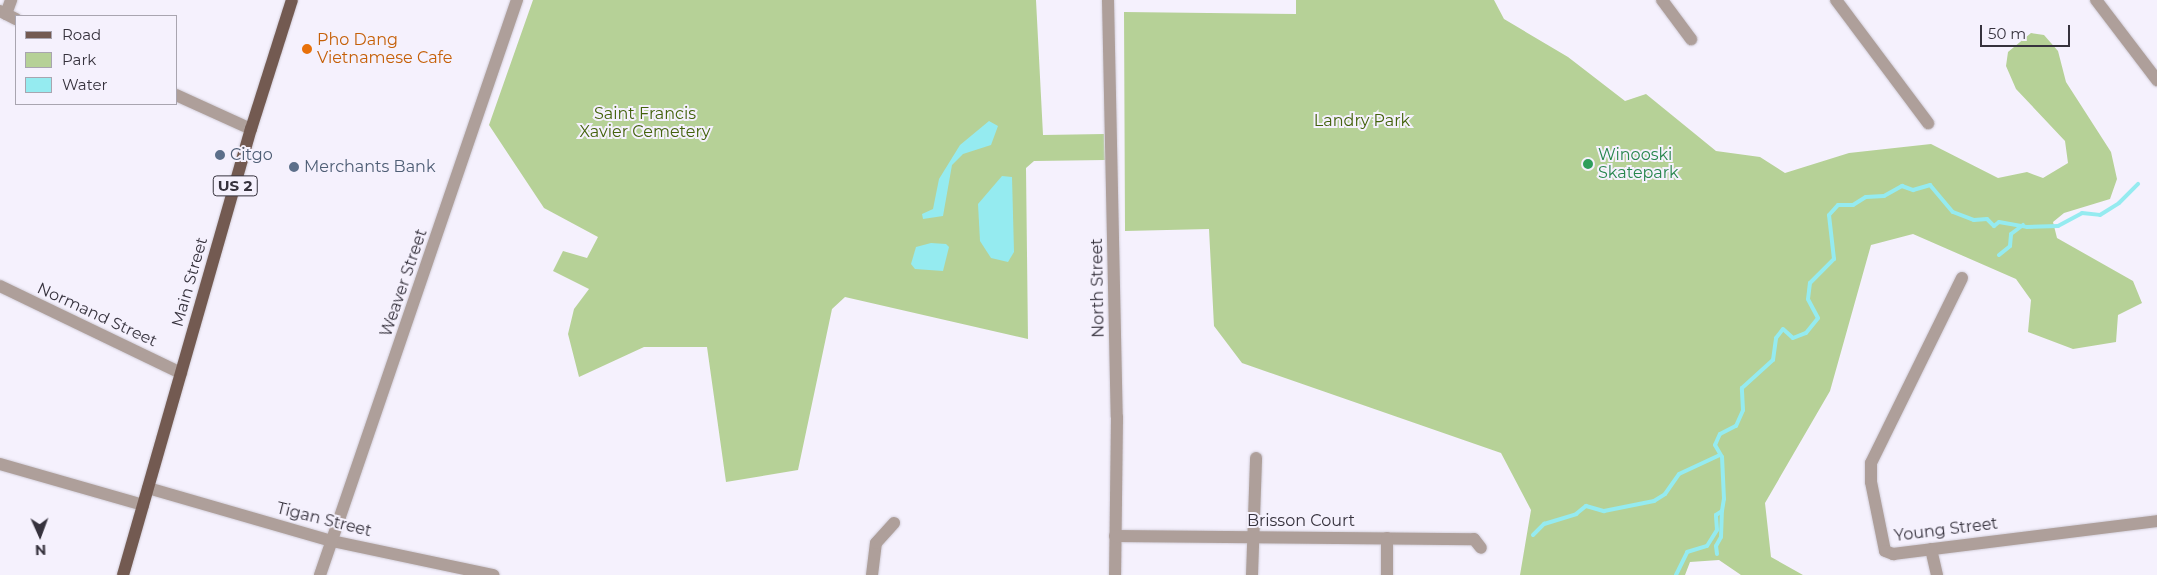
<!DOCTYPE html>
<html>
<head>
<meta charset="utf-8">
<style>
	body { margin:0 }
	#map { position:relative; width:2157px; height:575px; overflow:hidden; background:#f5f1fd; font-family:Montserrat,sans-serif }
	div>[style] { position:absolute }
	.green>* { inset:0; background:#b6d197 }
	.water>* { inset:0; background:#95ebf0 }
	.stream>* { height:4px; margin:-2px; padding:0 2px; transform-origin:2px; border-radius:2px; background:#95ebf0 }
	.roads { filter:drop-shadow(0 0 1px #d3cfda) drop-shadow(0 0 1px #d3cfda) }
	.minor>* { height:12px; margin:-6px; padding:0 6px; transform-origin:6px; border-radius:6px; background:#ae9f9a }
	.major>* { height:12px; margin:-6px; padding:0 6px; transform-origin:6px; border-radius:6px; background:#735a51 }
	.dots>* { width:14px; height:14px; translate:-50% -50%; box-sizing:border-box; border:2px solid #f5f1fd; border-radius:50% }
	span { translate:-50% -50%; white-space:nowrap; text-align:center; line-height:1.15; -webkit-text-stroke:4px #f5f1fd; paint-order:stroke }
	.shield-label span { padding:1px 4px; background:#f5f1fd; border:1px solid; border-radius:4px; -webkit-text-stroke-width:0 }
	.shield-label { font-size:15px; color:#36323d; font-weight:700 }
	.food-label { font-size:16px; color:#c56008 }
	.left { translate:0 -50%; text-align:left }
	.park-label { font-size:16px; color:#43620c }
	.service-label { font-size:16px; color:#4e5e75 }
	.leisure-label { font-size:16px; color:#27864d }
	.street-label { font-size:16px; color:#36323d }
	.legend { position:absolute; left:15px; top:15px; width:162px; height:90px; box-sizing:border-box; background:#f5f1fd; border:1px solid #a9a5b0; margin:0; padding:6px 9px; list-style:none; font-size:15px; color:#36323d }
	.legend li { display:flex; align-items:center; gap:10px; height:25px }
	.legend b { width:25px; border:1px solid #a9a5b0 }
	.north { position:absolute; left:15px; top:510px; width:50px; height:50px; -webkit-text-stroke:4px #f5f1fd; paint-order:stroke; rotate:178deg; font-size:14px; font-weight:700; line-height:20px; text-align:center; color:#36323d }
	.north::after { content:''; display:block; margin:auto; width:18px; height:22px; background:#36323d; clip-path:polygon(50% 0,100% 100%,50% 72%,0 100%) }
	.scale { position:absolute; left:1980px; top:25px; width:90px; height:22px; box-sizing:border-box; border:2px solid #36323d; border-top:0; padding-left:6px; font-size:15px; line-height:18px; white-space:nowrap; color:#36323d; -webkit-text-stroke:4px #f5f1fd; paint-order:stroke }
</style>
</head>
<body>
<div id="map">
	<div class="green">
		<div style="clip-path:polygon(533px 0,1036px 0,1043px 135px,1104px 134px,1105px 160px,1034px 161px,1026px 168px,1028px 339px,845px 297px,832px 309px,798px 470px,726px 482px,707px 347px,644px 347px,579px 377px,568px 334px,574px 309px,589px 289px,553px 271px,563px 251px,587px 258px,598px 237px,544px 208px,489px 125px)"></div>
		<div style="clip-path:polygon(1296px 0,1494px 0,1504px 19px,1568px 57px,1625px 101px,1646px 94px,1716px 151px,1760px 157px,1785px 173px,1849px 153px,1931px 144px,1998px 178px,2027px 172px,2043px 178px,2068px 163px,2065px 141px,2016px 89px,2006px 66px,2008px 52px,2031px 33px,2044px 35px,2058px 51px,2066px 82px,2111px 152px,2117px 179px,2110px 199px,2064px 213px,2053px 222px,2057px 238px,2133px 281px,2142px 303px,2118px 315px,2116px 342px,2073px 349px,2028px 332px,2031px 300px,2016px 279px,1913px 234px,1871px 245px,1830px 391px,1765px 503px,1771px 557px,1803px 575px,1741px 575px,1719px 560px,1690px 562px,1685px 575px,1520px 575px,1531px 510px,1501px 453px,1242px 363px,1214px 326px,1209px 229px,1125px 231px,1124px 12px,1296px 14px)"></div>
	</div>
	<div class="water">
		<div style="clip-path:polygon(989px 121px,998px 126px,991px 145px,963px 154px,952px 165px,943px 216px,923px 219px,922px 214px,933px 209px,939px 179px,960px 145px)"></div>
		<div style="clip-path:polygon(1002px 176px,1012px 177px,1014px 252px,1008px 262px,991px 258px,980px 241px,978px 204px)"></div>
		<div style="clip-path:polygon(931px 243px,946px 244px,949px 247px,943px 271px,915px 269px,911px 264px,916px 247px)"></div>
	</div>
	<div class="stream">
		<div style="left:1999px;top:255px;width:14px;rotate:-39deg"></div>
		<div style="left:2010px;top:246px;width:12px;rotate:-85deg"></div>
		<div style="left:2011px;top:234px;width:15px;rotate:-37deg"></div>
		<div style="left:1533px;top:535px;width:16px;rotate:-45deg"></div>
		<div style="left:1544px;top:524px;width:34px;rotate:-17deg"></div>
		<div style="left:1576px;top:514px;width:13px;rotate:-39deg"></div>
		<div style="left:1586px;top:506px;width:19px;rotate:16deg"></div>
		<div style="left:1604px;top:511px;width:51px;rotate:-11.3deg"></div>
		<div style="left:1654px;top:501px;width:13px;rotate:-32deg"></div>
		<div style="left:1665px;top:494px;width:24px;rotate:-55deg"></div>
		<div style="left:1679px;top:474px;width:45px;rotate:-24.9deg"></div>
		<div style="left:1717px;top:554px;width:8px;rotate:-97deg"></div>
		<div style="left:1716px;top:546px;width:10px;rotate:-61deg"></div>
		<div style="left:1721px;top:537px;width:26px;rotate:-88deg"></div>
		<div style="left:1676px;top:575px;width:25px;rotate:-64deg"></div>
		<div style="left:1687px;top:552px;width:21px;rotate:-17deg"></div>
		<div style="left:1707px;top:546px;width:19px;rotate:-58deg"></div>
		<div style="left:1717px;top:530px;width:15px;rotate:-94deg"></div>
		<div style="left:1716px;top:515px;width:7px;rotate:-34deg"></div>
		<div style="left:1722px;top:511px;width:12px;rotate:-81deg"></div>
		<div style="left:1724px;top:499px;width:42px;rotate:-92.7deg"></div>
		<div style="left:1722px;top:457px;width:14px;rotate:-120deg"></div>
		<div style="left:1715px;top:445px;width:12px;rotate:-66deg"></div>
		<div style="left:1720px;top:434px;width:18px;rotate:-27deg"></div>
		<div style="left:1736px;top:426px;width:17px;rotate:-66deg"></div>
		<div style="left:1743px;top:410px;width:22px;rotate:-93deg"></div>
		<div style="left:1742px;top:388px;width:42px;rotate:-42.1deg"></div>
		<div style="left:1773px;top:360px;width:22px;rotate:-82deg"></div>
		<div style="left:1776px;top:338px;width:11px;rotate:-52deg"></div>
		<div style="left:1783px;top:329px;width:13px;rotate:42deg"></div>
		<div style="left:1793px;top:338px;width:14px;rotate:-21deg"></div>
		<div style="left:1806px;top:333px;width:19px;rotate:-51deg"></div>
		<div style="left:1818px;top:318px;width:21px;rotate:-118deg"></div>
		<div style="left:1808px;top:299px;width:16px;rotate:-83deg"></div>
		<div style="left:1810px;top:283px;width:34px;rotate:-45deg"></div>
		<div style="left:1834px;top:259px;width:44px;rotate:-96.5deg"></div>
		<div style="left:1829px;top:215px;width:13px;rotate:-48deg"></div>
		<div style="left:1838px;top:205px;width:15px"></div>
		<div style="left:1853px;top:205px;width:15px;rotate:-32deg"></div>
		<div style="left:1866px;top:197px;width:18px;rotate:-3deg"></div>
		<div style="left:1884px;top:196px;width:21px;rotate:-29deg"></div>
		<div style="left:1902px;top:186px;width:12px;rotate:20deg"></div>
		<div style="left:1913px;top:190px;width:18px;rotate:-16deg"></div>
		<div style="left:1930px;top:185px;width:35px;rotate:50deg"></div>
		<div style="left:1953px;top:212px;width:22px;rotate:21deg"></div>
		<div style="left:1974px;top:220px;width:13px;rotate:-4deg"></div>
		<div style="left:1987px;top:219px;width:10px;rotate:45deg"></div>
		<div style="left:1994px;top:226px;width:6px;rotate:-39deg"></div>
		<div style="left:1999px;top:222px;width:28px;rotate:10deg"></div>
		<div style="left:2027px;top:227px;width:31px;rotate:-2deg"></div>
		<div style="left:2058px;top:226px;width:27px;rotate:-28deg"></div>
		<div style="left:2082px;top:213px;width:18px;rotate:6deg"></div>
		<div style="left:2100px;top:215px;width:22px;rotate:-32deg"></div>
		<div style="left:2119px;top:203px;width:27px;rotate:-45deg"></div>
	</div>
	<div class="roads">
		<div class="minor">
			<div style="left:1108px;top:0;width:417px;rotate:88.8deg"></div>
			<div style="left:1117px;top:417px;width:158px;rotate:90.7deg"></div>
			<div style="left:1662px;top:0;width:49px;rotate:53.4deg"></div>
			<div style="left:1836px;top:0;width:154px;rotate:53.2deg"></div>
			<div style="left:2096px;top:0;width:101px;rotate:52.7deg"></div>
			<div style="left:0;top:11px;width:18px;rotate:27deg"></div>
			<div style="left:6px;top:14px;width:15px;rotate:-70deg"></div>
			<div style="left:176px;top:95px;width:82px;rotate:24.4deg"></div>
			<div style="left:1962px;top:278px;width:206px;rotate:116.2deg"></div>
			<div style="left:1871px;top:463px;width:19px;rotate:90deg"></div>
			<div style="left:1871px;top:482px;width:70px;rotate:78.5deg"></div>
			<div style="left:1885px;top:551px;width:9px;rotate:21deg"></div>
			<div style="left:1893px;top:554px;width:266px;rotate:-7.1deg"></div>
			<div style="left:0;top:286px;width:201px;rotate:25.7deg"></div>
			<div style="left:0;top:464px;width:149px;rotate:16deg"></div>
			<div style="left:148px;top:488px;width:191px;rotate:16.1deg"></div>
			<div style="left:332px;top:541px;width:165px;rotate:11.9deg"></div>
			<div style="left:1115px;top:536px;width:359px;rotate:0.5deg"></div>
			<div style="left:1474px;top:539px;width:11px;rotate:52deg"></div>
			<div style="left:1931px;top:549px;width:27px;rotate:77deg"></div>
			<div style="left:320px;top:575px;width:608px;rotate:-71.09deg"></div>
			<div style="left:872px;top:575px;width:32px;rotate:-83deg"></div>
			<div style="left:876px;top:543px;width:27px;rotate:-48deg"></div>
			<div style="left:1252px;top:575px;width:117px;rotate:-88deg"></div>
			<div style="left:1387px;top:575px;width:37px;rotate:-90deg"></div>
		</div>
		<div class="major">
			<div style="left:123px;top:575px;width:464px;rotate:-74deg"></div>
			<div style="left:251px;top:129px;width:135px;rotate:-72.4deg"></div>
		</div>
	</div>
	<div class="dots">
		<div style="left:307px;top:49px;background:#e8710a"></div>
		<div style="left:220px;top:155px;background:#5c6f8a"></div>
		<div style="left:1588px;top:164px;background:#2e9e5b"></div>
		<div style="left:294px;top:167px;background:#5c6f8a"></div>
	</div>
	<div class="shield-label">
		<span style="left:235px;top:186px">US 2</span>
	</div>
	<div class="food-label">
		<span class="left" style="left:317px;top:49px">Pho Dang<br>Vietnamese Cafe</span>
	</div>
	<div class="park-label">
		<span style="left:645px;top:123px">Saint Francis<br>Xavier Cemetery</span>
		<span style="left:1362px;top:121px">Landry Park</span>
	</div>
	<div class="service-label">
		<span class="left" style="left:230px;top:155px">Citgo</span>
		<span class="left" style="left:304px;top:167px">Merchants Bank</span>
	</div>
	<div class="leisure-label">
		<span class="left" style="left:1598px;top:164px">Winooski<br>Skatepark</span>
	</div>
	<div class="street-label">
		<span style="left:190px;top:282px;rotate:-74deg">Main Street</span>
		<span style="left:404px;top:283px;rotate:-71deg">Weaver Street</span>
		<span style="left:1098px;top:288px;rotate:-91deg">North Street</span>
		<span style="left:97px;top:315px;rotate:25deg">Normand Street</span>
		<span style="left:324px;top:520px;rotate:14deg">Tigan Street</span>
		<span style="left:1301px;top:521px">Brisson Court</span>
		<span style="left:1946px;top:530px;rotate:-7deg">Young Street</span>
	</div>
	<ul class="legend">
	<li><b style="height:6px;background:#735a51"></b>Road</li>
	<li><b style="height:14px;background:#b6d197"></b>Park</li>
	<li><b style="height:14px;background:#95ebf0"></b>Water</li>
	</ul>
	<div class="north">N</div>
	<div class="scale">50 m</div>
</div>
</body>
</html>
